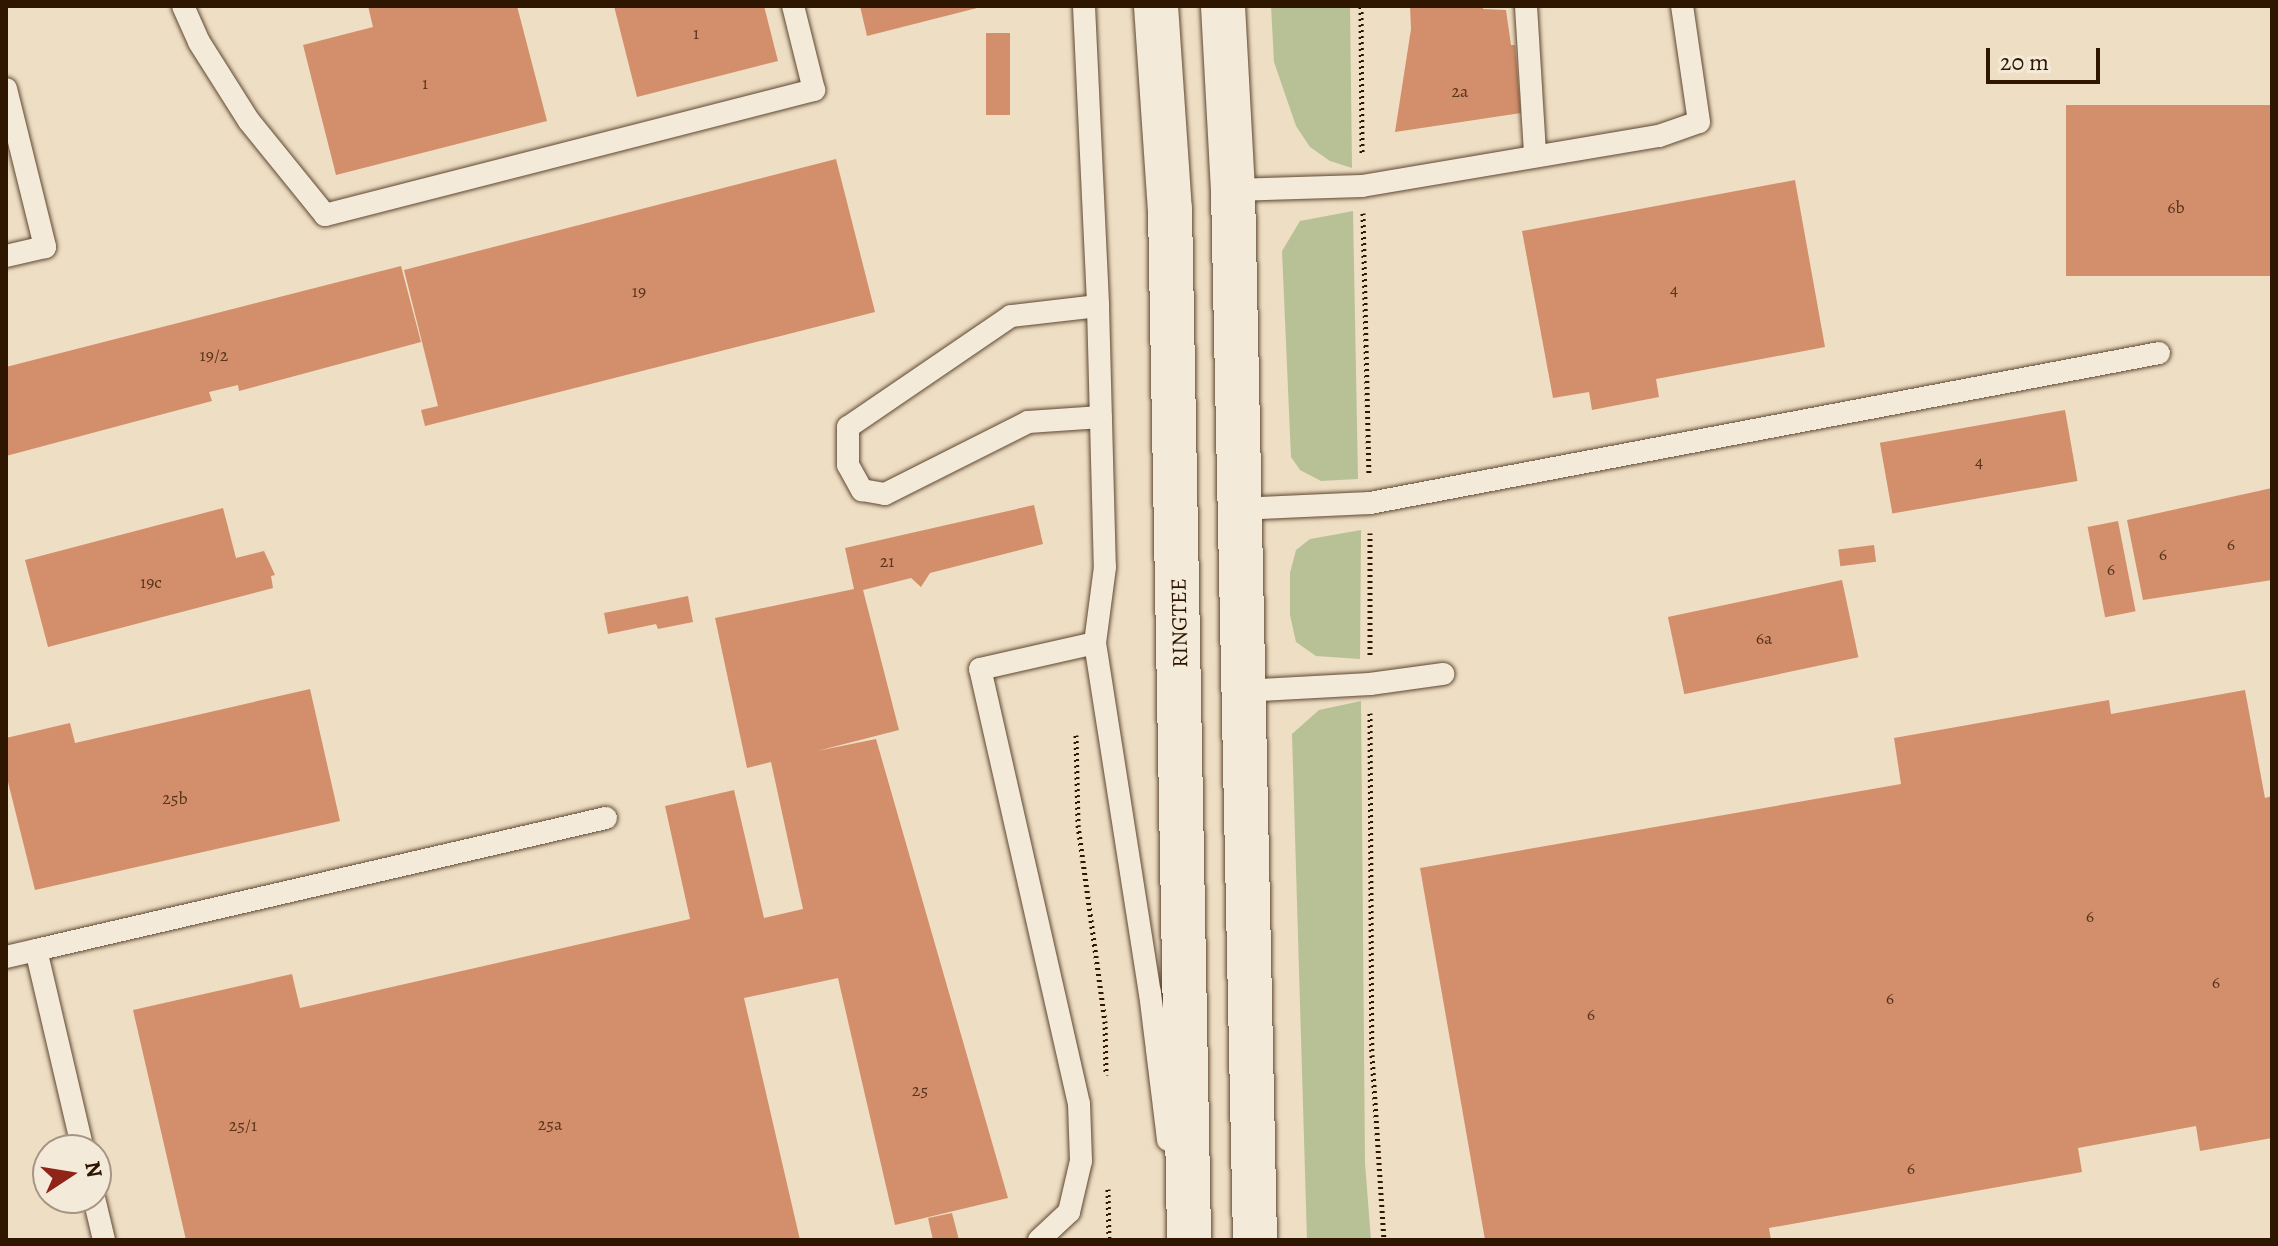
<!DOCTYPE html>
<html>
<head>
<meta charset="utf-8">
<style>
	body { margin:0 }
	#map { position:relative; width:2278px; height:1246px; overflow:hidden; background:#eedec4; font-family:Alegreya,serif }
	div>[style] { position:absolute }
	.green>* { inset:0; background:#b8c195 }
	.building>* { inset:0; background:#d38f6b; transform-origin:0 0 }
	.path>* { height:5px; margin-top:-2.5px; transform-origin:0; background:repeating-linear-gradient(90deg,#2f1600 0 2px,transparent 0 6px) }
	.roads { filter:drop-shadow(0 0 2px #5f4831) drop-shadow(0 0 2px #5f4831) }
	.service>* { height:22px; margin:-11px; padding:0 11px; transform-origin:11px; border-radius:11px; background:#f4ead9 }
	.secondary>* { height:44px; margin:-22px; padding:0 22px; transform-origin:22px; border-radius:22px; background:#f4ead9 }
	span { translate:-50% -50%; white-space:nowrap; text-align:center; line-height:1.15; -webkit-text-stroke:8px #f4ead9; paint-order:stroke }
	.number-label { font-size:18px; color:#58341b }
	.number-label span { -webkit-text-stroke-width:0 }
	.street-label { font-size:22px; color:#2f1600 }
	.frame { position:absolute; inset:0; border:8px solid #2f1600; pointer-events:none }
	.north { position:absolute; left:32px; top:1134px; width:80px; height:80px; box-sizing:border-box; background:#f4ead9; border:2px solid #a59582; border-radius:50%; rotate:78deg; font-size:22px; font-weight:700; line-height:32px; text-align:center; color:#2f1600 }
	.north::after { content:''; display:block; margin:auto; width:28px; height:36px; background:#8f2418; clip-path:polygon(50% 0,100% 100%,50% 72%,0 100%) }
	.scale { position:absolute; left:1986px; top:48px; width:114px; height:36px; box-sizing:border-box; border:4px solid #2f1600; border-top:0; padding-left:10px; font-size:24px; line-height:28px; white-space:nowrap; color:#2f1600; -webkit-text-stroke:6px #f4ead9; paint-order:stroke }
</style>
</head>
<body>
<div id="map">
	<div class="green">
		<div style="clip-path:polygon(1271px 6px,1350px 6px,1352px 168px,1330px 161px,1310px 147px,1296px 126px,1274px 62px)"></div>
		<div style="clip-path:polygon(1353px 211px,1358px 479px,1321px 481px,1300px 470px,1291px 457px,1282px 251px,1300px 221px)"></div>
		<div style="clip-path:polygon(1361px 530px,1360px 659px,1316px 656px,1296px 642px,1290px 615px,1290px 573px,1296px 550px,1310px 539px)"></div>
		<div style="clip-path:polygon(1361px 701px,1365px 1163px,1371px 1240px,1307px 1240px,1292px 734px,1319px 710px)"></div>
	</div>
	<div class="building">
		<div style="clip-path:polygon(368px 6px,517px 6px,547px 121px,336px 175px,303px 45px,373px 27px)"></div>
		<div style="clip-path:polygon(614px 6px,764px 6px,778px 61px,637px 97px)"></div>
		<div style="clip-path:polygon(860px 6px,981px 6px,981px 7px,867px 36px)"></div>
		<div style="clip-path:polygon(1410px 6px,1483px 6px,1483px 9px,1506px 10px,1511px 45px,1515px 45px,1521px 113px,1395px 132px,1411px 29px)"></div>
		<div style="left:986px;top:33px;width:24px;height:82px"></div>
		<div style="left:2272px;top:105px;width:171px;height:206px;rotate:90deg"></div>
		<div style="clip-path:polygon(836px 159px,875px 312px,425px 426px,421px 410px,438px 406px,404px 270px)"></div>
		<div style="clip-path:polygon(1795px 180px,1825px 347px,1656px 379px,1659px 397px,1592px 410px,1589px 392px,1553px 398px,1522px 231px)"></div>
		<div style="clip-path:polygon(401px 266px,421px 342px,239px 391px,238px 385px,209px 392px,212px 401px,6px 456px,6px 367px)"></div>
		<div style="left:2065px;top:410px;width:72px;height:188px;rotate:80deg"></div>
		<div style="clip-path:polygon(2272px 488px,2272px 580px,2143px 600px,2127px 520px)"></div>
		<div style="clip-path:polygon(1034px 505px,1043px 544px,930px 573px,921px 587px,911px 578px,863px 590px,899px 730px,817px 751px,876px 739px,1008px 1198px,895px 1225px,838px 978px,744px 998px,800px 1240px,186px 1240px,133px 1010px,292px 974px,300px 1008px,690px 919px,665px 806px,734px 790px,764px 918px,803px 909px,771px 762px,747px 768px,715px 618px,854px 589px,845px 548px)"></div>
		<div style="clip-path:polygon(223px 508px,236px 558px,264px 551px,275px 575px,271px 576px,273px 588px,48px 647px,25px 560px)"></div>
		<div style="left:2118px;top:521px;width:92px;height:31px;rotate:79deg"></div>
		<div style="left:1874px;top:545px;width:17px;height:36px;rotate:83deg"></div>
		<div style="left:1842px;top:580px;width:79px;height:178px;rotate:78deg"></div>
		<div style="clip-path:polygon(688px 596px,693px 622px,658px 629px,656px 624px,608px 634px,604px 613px)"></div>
		<div style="clip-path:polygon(310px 689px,340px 821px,35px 890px,6px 774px,6px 738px,70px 723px,75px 743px)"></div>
		<div style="clip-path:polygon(2245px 690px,2265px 798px,2272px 796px,2272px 1138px,2200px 1151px,2196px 1126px,2078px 1148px,2082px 1172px,1769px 1228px,1771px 1240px,1485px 1240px,1420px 868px,1901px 784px,1894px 738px,2109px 700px,2111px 714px)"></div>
		<div style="clip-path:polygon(952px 1213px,959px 1240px,933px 1240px,928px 1218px)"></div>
	</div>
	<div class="path">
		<div style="left:1361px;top:6px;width:149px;rotate:89.6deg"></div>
		<div style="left:1363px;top:213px;width:262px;rotate:88.7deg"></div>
		<div style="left:1370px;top:533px;width:122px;rotate:90deg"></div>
		<div style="left:1370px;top:713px;width:342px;rotate:89.7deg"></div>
		<div style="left:1372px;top:1055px;width:185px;rotate:86.3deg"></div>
		<div style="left:1076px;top:735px;width:90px;rotate:88.7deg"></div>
		<div style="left:1078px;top:825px;width:198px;rotate:82.2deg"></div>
		<div style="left:1105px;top:1021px;width:54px;rotate:88.9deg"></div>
		<div style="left:1108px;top:1189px;width:51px;rotate:88.9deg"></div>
	</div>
	<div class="roads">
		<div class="service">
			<div style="left:183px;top:6px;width:39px;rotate:66deg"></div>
			<div style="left:199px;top:42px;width:93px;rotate:57.7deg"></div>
			<div style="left:249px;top:121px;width:121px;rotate:51deg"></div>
			<div style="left:325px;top:215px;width:505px;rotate:-14.34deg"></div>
			<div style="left:814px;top:90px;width:87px;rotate:-104deg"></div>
			<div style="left:1084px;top:6px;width:300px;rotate:87.3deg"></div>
			<div style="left:1098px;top:306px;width:261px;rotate:88.5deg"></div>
			<div style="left:1105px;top:567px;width:77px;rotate:97.5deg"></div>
			<div style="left:1095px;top:643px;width:354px;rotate:81.1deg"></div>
			<div style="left:1150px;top:993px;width:148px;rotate:83deg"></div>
			<div style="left:1526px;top:6px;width:149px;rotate:86.5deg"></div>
			<div style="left:6px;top:89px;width:163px;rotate:76.1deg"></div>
			<div style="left:45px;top:247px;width:40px;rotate:167deg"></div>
			<div style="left:1233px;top:190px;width:129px;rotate:-1.8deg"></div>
			<div style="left:1362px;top:186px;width:301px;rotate:-9.6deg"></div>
			<div style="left:1659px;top:136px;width:42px;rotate:-19.3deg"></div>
			<div style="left:1699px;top:122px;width:117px;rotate:-98.3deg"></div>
			<div style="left:1098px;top:306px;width:88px;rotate:173.4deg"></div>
			<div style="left:1011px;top:316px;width:197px;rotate:145.7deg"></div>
			<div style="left:848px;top:427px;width:38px;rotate:90deg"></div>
			<div style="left:848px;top:465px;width:29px;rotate:61deg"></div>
			<div style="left:862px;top:490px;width:23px;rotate:10deg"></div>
			<div style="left:885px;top:494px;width:160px;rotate:-26.7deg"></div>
			<div style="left:1028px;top:422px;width:73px;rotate:-3.9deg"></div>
			<div style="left:1238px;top:509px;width:132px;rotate:-2.6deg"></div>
			<div style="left:1370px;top:503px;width:803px;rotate:-10.76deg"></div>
			<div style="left:1242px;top:691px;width:128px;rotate:-3.1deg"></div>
			<div style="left:1370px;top:684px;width:74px;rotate:-7.8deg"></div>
			<div style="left:6px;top:957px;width:31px;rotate:-13deg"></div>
			<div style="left:83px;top:1150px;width:205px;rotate:-103.2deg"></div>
			<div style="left:36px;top:950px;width:585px;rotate:-13.04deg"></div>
			<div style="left:94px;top:1198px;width:43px;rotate:76.6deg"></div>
			<div style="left:1039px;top:1240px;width:41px;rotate:-43deg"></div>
			<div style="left:1069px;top:1212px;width:52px;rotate:-76.8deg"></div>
			<div style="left:1081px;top:1161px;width:57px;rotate:-92deg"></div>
			<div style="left:1079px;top:1104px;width:446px;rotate:-102.8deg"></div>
			<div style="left:980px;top:669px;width:118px;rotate:-12.7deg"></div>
		</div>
		<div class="secondary">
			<div style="left:1156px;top:6px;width:203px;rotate:86.1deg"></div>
			<div style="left:1170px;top:209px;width:1031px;rotate:88.94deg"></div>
			<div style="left:1223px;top:6px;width:184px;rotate:86.9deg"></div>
			<div style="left:1233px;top:190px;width:1050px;rotate:88.8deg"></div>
		</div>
	</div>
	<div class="number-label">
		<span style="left:696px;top:33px">1</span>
		<span style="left:425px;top:83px">1</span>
		<span style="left:1460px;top:91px">2a</span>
		<span style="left:2176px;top:207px">6b</span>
		<span style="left:1674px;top:289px">4</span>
		<span style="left:639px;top:291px">19</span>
		<span style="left:214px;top:355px">19/2</span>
		<span style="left:1979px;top:461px">4</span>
		<span style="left:2231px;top:544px">6</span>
		<span style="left:2163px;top:554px">6</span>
		<span style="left:887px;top:561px">21</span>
		<span style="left:2111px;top:569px">6</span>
		<span style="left:151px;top:582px">19c</span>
		<span style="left:1764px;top:638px">6a</span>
		<span style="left:175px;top:798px">25b</span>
		<span style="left:2090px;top:916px">6</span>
		<span style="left:2216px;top:982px">6</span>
		<span style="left:1890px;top:998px">6</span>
		<span style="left:1591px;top:1014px">6</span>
		<span style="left:920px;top:1090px">25</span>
		<span style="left:550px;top:1124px">25a</span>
		<span style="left:243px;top:1125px">25/1</span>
		<span style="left:1911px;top:1168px">6</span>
	</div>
	<div class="street-label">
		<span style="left:1180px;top:623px;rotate:-91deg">RINGTEE</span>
	</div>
	<div class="frame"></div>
	<div class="north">N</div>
	<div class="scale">20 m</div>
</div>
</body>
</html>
